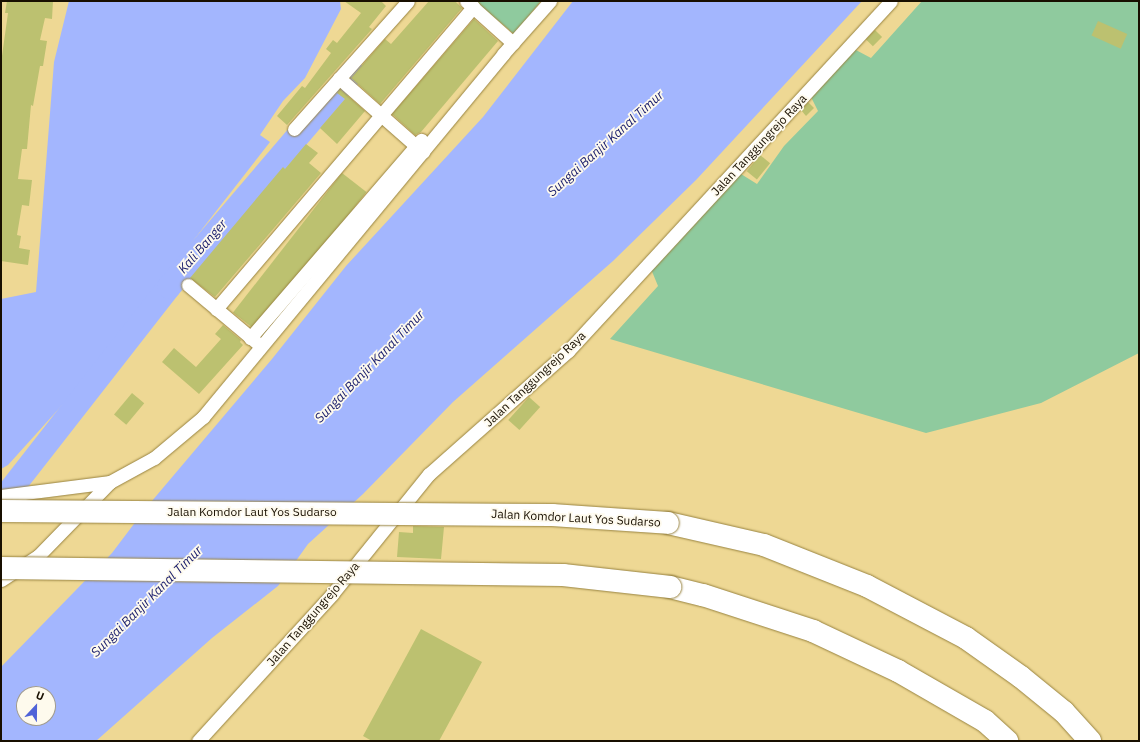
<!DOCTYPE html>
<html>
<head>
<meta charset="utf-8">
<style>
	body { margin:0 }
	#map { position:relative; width:1140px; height:742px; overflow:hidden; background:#eed894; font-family:"IBM Plex Sans",sans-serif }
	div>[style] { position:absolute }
	.green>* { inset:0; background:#8fca9e }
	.water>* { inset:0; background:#a3b6fe }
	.river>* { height:24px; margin:-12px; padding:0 12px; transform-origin:12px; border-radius:12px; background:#a3b6fe }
	.building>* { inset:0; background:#bcc170; transform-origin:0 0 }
	.roads { filter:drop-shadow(0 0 1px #988340) drop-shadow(0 0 1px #988340) }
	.street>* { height:13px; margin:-6.5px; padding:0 6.5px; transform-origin:6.5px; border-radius:6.5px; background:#fff }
	.highway>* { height:22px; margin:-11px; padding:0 11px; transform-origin:11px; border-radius:11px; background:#fff }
	.bridges { filter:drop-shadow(0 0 1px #988340) drop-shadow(0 0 1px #988340) }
	.highway-bridge>* { height:22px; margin:-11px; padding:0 11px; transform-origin:11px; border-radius:11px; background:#fff }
	span { translate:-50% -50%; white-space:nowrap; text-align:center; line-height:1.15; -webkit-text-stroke:3.5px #fefaed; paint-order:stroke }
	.street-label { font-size:12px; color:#180f00 }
	.water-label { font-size:13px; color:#181c6c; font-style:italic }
	.frame { position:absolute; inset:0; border:2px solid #180f00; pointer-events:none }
	.north { position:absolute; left:16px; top:686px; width:40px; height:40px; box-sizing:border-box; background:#fefaed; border:1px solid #a29c8e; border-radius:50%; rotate:22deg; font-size:11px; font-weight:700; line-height:16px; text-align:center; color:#180f00 }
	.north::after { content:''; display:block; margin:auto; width:14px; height:18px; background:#4f63d8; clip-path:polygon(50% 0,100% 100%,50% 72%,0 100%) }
</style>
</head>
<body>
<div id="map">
	<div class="green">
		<div style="clip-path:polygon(475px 1px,541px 1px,514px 34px)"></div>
		<div style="clip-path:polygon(922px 1px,1139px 1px,1139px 353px,1041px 403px,926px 433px,610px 339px,658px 286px,651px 269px,741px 174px,757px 184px,784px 146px,818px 111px,811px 97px,854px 49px,871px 58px)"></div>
	</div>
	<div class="water">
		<div style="clip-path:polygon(69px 1px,340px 1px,341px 9px,305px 78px,283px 101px,260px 135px,270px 142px,83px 382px,8px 465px,1px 469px,1px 299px,36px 292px,54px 62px)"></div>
		<div style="clip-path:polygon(evenodd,573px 1px,862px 1px,696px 180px,613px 261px,453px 402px,363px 494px,308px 544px,278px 586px,212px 638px,96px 741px,1px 741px,1px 667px,112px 553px,146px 508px,272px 359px,346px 266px,483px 117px,573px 1px,24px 694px,48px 694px,48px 718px,24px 718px,24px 694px)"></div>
	</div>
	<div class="river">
		<div style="left:1px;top:502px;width:273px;rotate:-52deg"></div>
		<div style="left:169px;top:287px;width:282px;rotate:-49.5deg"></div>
	</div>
	<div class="building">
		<div style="clip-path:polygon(7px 1px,53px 1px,52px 19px,45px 18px,40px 40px,47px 41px,43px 66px,40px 66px,33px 106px,31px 105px,27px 149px,22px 149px,18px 179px,32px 180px,29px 206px,22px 205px,17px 235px,21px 236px,19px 248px,30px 250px,28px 265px,1px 261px,1px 63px,8px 13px,5px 13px)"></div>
		<div style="clip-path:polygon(344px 1px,381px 1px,386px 6px,369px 27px,372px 29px,287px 125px,277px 116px,302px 86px,305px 88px,331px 53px,326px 49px,333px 40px,337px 43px,361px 13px)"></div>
		<div style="clip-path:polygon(429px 1px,455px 1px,462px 8px,380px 104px,351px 78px,385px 39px,391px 44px)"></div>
		<div style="clip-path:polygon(474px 19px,498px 41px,421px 132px,415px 135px,392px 114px)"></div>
		<div style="left:1098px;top:21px;width:32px;height:16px;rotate:24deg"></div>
		<div style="left:875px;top:30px;width:10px;height:13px;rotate:45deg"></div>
		<div style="clip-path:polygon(340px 89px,365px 111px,337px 144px,320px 128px,345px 99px,337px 93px)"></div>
		<div style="clip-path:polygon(808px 102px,814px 108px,806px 116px,801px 110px)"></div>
		<div style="clip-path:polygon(306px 144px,318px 153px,309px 163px,321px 173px,215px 297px,190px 278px,283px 167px,285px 169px)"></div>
		<div style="left:760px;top:155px;width:13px;height:21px;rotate:39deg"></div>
		<div style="left:342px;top:173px;width:31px;height:177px;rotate:38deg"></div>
		<div style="clip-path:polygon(223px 325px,241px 340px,240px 342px,243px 345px,199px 394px,162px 362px,174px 348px,196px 367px,221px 339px,215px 334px)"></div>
		<div style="left:132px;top:393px;width:16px;height:28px;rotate:40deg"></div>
		<div style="left:529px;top:397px;width:15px;height:31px;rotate:42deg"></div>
		<div style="clip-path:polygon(413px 526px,444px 527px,441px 559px,397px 557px,399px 532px,413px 533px)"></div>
		<div style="clip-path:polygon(421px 629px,482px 662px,439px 741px,372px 741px,363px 736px)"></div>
	</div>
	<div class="roads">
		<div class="street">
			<div style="left:466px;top:1px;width:63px;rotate:41.8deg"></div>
			<div style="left:339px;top:78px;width:112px;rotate:41.4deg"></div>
			<div style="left:294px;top:129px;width:171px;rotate:-48.3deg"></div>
			<div style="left:188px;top:285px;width:89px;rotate:40deg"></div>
			<div style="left:216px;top:309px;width:397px;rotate:-49.6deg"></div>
			<div style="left:250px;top:338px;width:262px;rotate:-49.2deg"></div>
			<div style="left:1px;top:496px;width:110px;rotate:-7.3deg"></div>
			<div style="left:1px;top:580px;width:44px;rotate:-33deg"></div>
			<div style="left:38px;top:556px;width:103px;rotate:-45.8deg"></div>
			<div style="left:110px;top:482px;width:50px;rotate:-28.6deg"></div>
			<div style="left:154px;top:458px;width:64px;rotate:-39.9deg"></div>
			<div style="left:203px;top:417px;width:471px;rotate:-50.4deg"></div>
			<div style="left:503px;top:54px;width:71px;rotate:-48.4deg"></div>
			<div style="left:198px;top:741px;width:199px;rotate:-47.6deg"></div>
			<div style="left:332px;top:594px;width:154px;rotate:-51.1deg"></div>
			<div style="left:429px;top:474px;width:186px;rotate:-41.5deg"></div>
			<div style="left:568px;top:351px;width:476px;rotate:-47.3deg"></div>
		</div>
		<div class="highway">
			<div style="left:668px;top:523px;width:98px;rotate:12.9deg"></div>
			<div style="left:764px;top:545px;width:111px;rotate:21.7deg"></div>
			<div style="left:867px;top:586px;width:112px;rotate:27.7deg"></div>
			<div style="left:966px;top:638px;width:67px;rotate:35.3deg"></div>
			<div style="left:1021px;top:677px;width:55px;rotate:39.1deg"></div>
			<div style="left:1064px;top:712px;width:39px;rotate:48deg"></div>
			<div style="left:670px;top:587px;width:34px;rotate:14deg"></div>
			<div style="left:703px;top:595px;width:116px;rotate:18.1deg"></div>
			<div style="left:813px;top:631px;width:94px;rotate:25.2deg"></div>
			<div style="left:898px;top:671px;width:100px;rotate:29.9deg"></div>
			<div style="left:985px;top:721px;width:30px;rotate:42deg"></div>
		</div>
	</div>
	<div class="bridges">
		<div class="highway-bridge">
			<div style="left:1px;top:511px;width:551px;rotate:0.42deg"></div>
			<div style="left:552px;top:515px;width:116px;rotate:3.9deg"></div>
			<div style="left:1px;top:568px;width:562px;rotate:0.71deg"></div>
			<div style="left:563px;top:575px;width:108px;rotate:6.4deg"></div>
		</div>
	</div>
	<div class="street-label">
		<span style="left:759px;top:145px;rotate:-47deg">Jalan Tanggungrejo Raya</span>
		<span style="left:535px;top:379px;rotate:-43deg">Jalan Tanggungrejo Raya</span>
		<span style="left:252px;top:512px">Jalan Komdor Laut Yos Sudarso</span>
		<span style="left:576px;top:518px;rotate:3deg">Jalan Komdor Laut Yos Sudarso</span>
		<span style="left:313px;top:614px;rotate:-49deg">Jalan Tanggungrejo Raya</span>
	</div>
	<div class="water-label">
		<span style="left:606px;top:144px;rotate:-42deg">Sungai Banjir Kanal Timur</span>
		<span style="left:203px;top:247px;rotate:-49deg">Kali Banger</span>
		<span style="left:370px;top:367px;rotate:-46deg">Sungai Banjir Kanal Timur</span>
		<span style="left:147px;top:602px;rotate:-45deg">Sungai Banjir Kanal Timur</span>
	</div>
	<div class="frame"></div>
	<div class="north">U</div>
</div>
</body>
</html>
